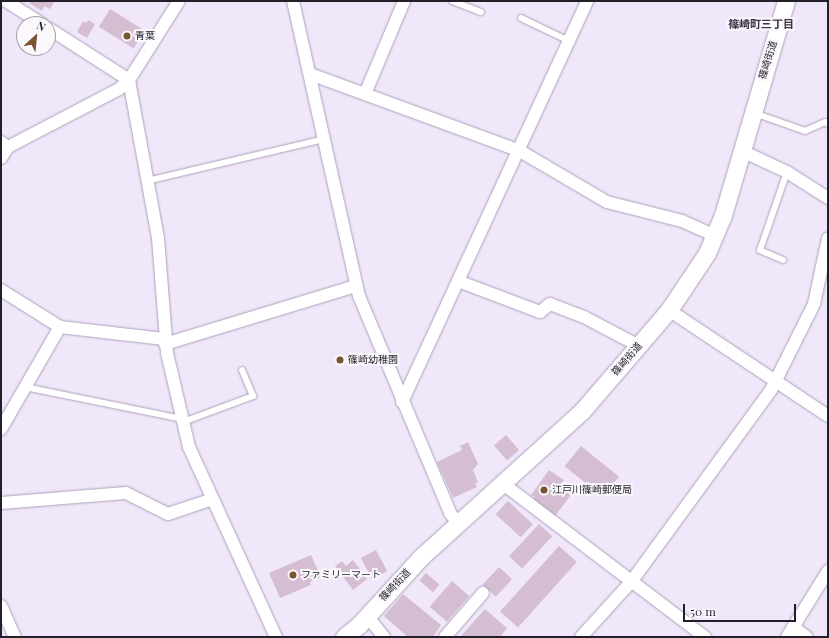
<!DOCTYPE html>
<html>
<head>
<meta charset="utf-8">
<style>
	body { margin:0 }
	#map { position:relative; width:829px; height:638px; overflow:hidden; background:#f1e7fb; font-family:"Playfair Display","Noto Sans JP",serif }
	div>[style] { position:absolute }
	.building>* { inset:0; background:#d5bed1; transform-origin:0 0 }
	.roads { filter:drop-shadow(0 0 1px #aca1b9) drop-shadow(0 0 1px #aca1b9) }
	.lane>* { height:6px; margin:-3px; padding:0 3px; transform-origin:3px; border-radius:3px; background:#fff }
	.street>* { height:12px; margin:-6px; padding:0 6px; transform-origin:6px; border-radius:6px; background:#fff }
	.secondary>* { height:17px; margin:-8.5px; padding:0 8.5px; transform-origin:8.5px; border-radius:8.5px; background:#fff }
	.dots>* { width:11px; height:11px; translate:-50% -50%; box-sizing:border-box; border:2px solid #faf8fd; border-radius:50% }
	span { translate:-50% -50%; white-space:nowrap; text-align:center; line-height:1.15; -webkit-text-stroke:4px #faf8fd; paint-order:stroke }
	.poi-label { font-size:10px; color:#231f28 }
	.left { translate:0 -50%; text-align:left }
	.street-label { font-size:10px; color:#231f28 }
	.neighbourhood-label { font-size:11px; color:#3c3246; font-weight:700 }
	.frame { position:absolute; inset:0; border:2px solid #231f28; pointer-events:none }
	.north { position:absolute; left:16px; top:16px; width:40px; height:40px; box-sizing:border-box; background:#faf8fd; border:1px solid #a4a1a8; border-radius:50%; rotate:27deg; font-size:11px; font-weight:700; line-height:16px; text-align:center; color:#231f28 }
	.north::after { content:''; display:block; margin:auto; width:14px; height:18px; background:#78552e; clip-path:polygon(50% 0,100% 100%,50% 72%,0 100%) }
	.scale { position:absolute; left:683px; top:604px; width:113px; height:18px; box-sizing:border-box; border:2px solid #231f28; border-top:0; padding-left:5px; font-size:12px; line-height:14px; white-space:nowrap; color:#231f28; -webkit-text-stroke:3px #faf8fd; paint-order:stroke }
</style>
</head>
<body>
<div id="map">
	<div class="building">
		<div style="clip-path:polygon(31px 1px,55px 1px,50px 9px,44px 6px,42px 11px,29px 3px)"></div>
		<div style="left:110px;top:9px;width:41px;height:21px;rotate:32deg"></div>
		<div style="clip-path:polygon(88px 20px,95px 24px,87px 38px,77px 32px,83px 21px,86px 23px)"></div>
		<div style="left:506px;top:435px;width:20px;height:16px;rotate:49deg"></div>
		<div style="clip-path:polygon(468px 442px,478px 464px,473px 470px,478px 482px,475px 483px,477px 487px,453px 498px,437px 462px,462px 450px,460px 446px)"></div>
		<div style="left:581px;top:446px;width:49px;height:26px;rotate:39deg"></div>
		<div style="clip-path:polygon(549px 470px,564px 480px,561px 484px,573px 492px,555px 516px,533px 499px,535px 497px,531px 495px)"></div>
		<div style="left:508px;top:501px;width:34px;height:18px;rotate:43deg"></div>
		<div style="left:539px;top:524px;width:18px;height:44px;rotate:43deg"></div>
		<div style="left:559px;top:546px;width:24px;height:88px;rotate:42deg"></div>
		<div style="left:376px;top:550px;width:24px;height:17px;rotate:62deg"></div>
		<div style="clip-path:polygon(311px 555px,321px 577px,310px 582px,311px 585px,280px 598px,269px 573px)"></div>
		<div style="clip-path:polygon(353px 560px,367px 579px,353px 590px,335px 566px,342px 561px,346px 566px)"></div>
		<div style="left:499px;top:567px;width:18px;height:24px;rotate:43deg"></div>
		<div style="left:426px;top:573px;width:18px;height:10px;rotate:41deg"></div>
		<div style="left:452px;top:581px;width:23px;height:34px;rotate:41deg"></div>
		<div style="clip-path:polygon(403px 594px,441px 625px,433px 637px,408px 637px,384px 616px)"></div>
		<div style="clip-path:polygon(485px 609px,507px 628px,500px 637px,460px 637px)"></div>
	</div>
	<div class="roads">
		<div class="lane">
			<div style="left:452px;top:1px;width:31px;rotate:21deg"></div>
			<div style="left:521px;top:18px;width:53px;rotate:25.6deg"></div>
			<div style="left:754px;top:113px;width:54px;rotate:19.4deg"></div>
			<div style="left:805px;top:131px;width:22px;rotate:-24deg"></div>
			<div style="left:825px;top:122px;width:4px;rotate:34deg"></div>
			<div style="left:147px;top:181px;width:182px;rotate:-13.3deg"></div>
			<div style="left:783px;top:260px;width:25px;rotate:-157deg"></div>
			<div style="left:760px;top:250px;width:83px;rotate:-70.9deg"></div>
			<div style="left:25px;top:387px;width:160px;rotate:11.5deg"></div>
			<div style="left:183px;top:422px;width:75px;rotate:-20.4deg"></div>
			<div style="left:253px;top:396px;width:28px;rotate:-113deg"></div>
		</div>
		<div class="street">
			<div style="left:6px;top:1px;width:43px;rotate:32.6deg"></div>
			<div style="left:293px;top:1px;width:302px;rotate:77.4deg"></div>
			<div style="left:359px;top:296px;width:235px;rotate:67.2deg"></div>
			<div style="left:450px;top:513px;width:13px;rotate:51deg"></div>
			<div style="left:48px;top:28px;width:96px;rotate:32.7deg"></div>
			<div style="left:129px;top:80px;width:161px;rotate:79.6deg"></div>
			<div style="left:158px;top:238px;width:115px;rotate:85.5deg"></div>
			<div style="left:167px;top:353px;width:97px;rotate:76.8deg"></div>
			<div style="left:189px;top:447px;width:209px;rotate:65.4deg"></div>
			<div style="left:310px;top:74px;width:224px;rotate:20.1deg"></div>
			<div style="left:520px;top:151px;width:101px;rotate:30.4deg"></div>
			<div style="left:607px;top:202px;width:77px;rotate:14.2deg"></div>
			<div style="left:682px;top:221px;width:36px;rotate:24deg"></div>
			<div style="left:365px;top:94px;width:101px;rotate:-67.2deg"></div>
			<div style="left:1px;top:142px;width:9px;rotate:36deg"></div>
			<div style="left:8px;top:147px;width:125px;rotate:-27.6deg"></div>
			<div style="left:119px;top:89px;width:13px;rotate:-42deg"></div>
			<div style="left:129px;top:80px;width:93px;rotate:-57.7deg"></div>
			<div style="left:742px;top:151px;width:50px;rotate:25deg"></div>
			<div style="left:787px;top:172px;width:49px;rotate:32.4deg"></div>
			<div style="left:1px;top:158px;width:13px;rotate:-58deg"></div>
			<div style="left:458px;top:281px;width:88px;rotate:20.7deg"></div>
			<div style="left:540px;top:312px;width:13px;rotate:-39deg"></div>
			<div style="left:550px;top:304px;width:36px;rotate:21deg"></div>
			<div style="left:584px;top:317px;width:62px;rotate:27.8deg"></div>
			<div style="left:1px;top:290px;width:70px;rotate:32.1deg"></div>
			<div style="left:60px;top:327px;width:105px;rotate:6.6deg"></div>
			<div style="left:669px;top:310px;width:191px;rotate:33.7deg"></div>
			<div style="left:165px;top:344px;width:200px;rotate:-16.9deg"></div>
			<div style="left:402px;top:402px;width:442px;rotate:-65.2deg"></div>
			<div style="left:1px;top:429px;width:118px;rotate:-60deg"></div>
			<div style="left:502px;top:483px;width:255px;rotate:37.2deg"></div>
			<div style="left:1px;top:503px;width:125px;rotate:-4.6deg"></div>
			<div style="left:126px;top:493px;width:47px;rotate:26.6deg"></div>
			<div style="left:168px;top:514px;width:47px;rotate:-18.4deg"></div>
			<div style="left:1px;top:606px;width:34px;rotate:66deg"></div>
			<div style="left:367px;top:616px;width:27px;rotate:51deg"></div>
			<div style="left:793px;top:627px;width:17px;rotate:36deg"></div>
			<div style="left:445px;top:637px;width:58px;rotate:-49.2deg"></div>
			<div style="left:581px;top:637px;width:74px;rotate:-47.7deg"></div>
			<div style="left:631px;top:582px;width:238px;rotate:-53.9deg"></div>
			<div style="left:771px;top:390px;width:96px;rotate:-63.4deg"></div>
			<div style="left:814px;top:304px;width:67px;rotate:-78deg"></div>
			<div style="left:787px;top:637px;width:78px;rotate:-58.2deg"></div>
		</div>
		<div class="secondary">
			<div style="left:344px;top:637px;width:19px;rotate:-39deg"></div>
			<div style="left:359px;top:625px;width:92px;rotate:-47.6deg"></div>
			<div style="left:421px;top:557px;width:217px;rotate:-42.2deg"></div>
			<div style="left:582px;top:411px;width:133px;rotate:-49.3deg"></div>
			<div style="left:669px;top:310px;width:69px;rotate:-56.3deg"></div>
			<div style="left:707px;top:253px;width:41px;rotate:-67.2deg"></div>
			<div style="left:723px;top:215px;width:223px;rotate:-73.6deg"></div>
		</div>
	</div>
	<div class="dots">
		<div style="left:127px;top:36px;background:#78552e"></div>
		<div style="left:340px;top:360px;background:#78552e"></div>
		<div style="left:544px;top:490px;background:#78552e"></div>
		<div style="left:293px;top:575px;background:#78552e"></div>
	</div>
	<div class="poi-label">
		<span class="left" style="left:135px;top:36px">青葉</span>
		<span class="left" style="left:348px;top:360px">篠崎幼稚園</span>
		<span class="left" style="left:552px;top:490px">江戸川篠崎郵便局</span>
		<span class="left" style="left:301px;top:575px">ファミリーマート</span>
	</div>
	<div class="street-label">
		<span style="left:768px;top:60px;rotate:-73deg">篠崎街道</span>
		<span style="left:627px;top:359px;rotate:-49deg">篠崎街道</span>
		<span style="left:395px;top:585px;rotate:-47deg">篠崎街道</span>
	</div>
	<div class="neighbourhood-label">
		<span style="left:761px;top:24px">篠崎町三丁目</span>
	</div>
	<div class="frame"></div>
	<div class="north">N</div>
	<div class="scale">50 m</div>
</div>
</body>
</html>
